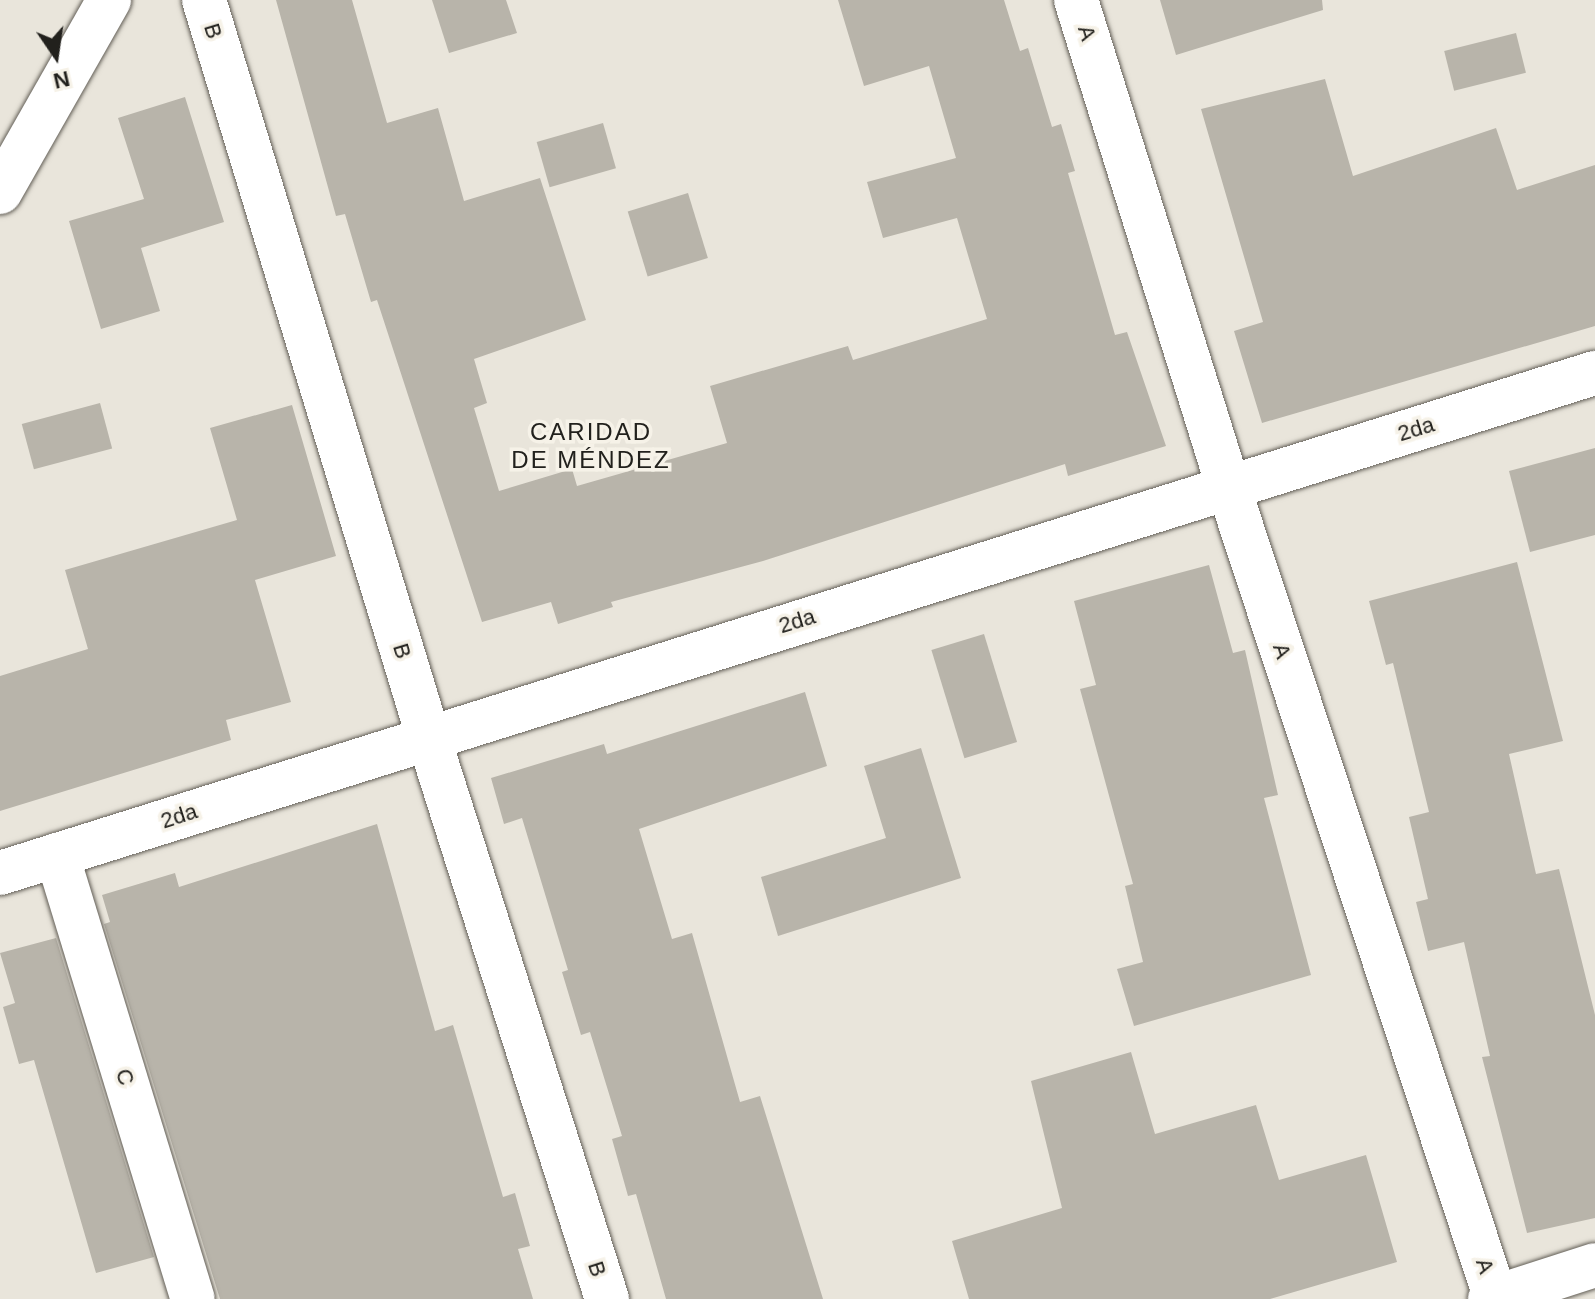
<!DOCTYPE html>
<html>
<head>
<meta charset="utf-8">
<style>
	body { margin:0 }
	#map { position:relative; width:1595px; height:1299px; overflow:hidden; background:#e9e5db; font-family:Arial,sans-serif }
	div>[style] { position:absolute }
	.building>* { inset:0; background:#b8b4aa; transform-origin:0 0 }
	.roads { filter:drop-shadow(0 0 2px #625e56) drop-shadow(0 0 2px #625e56) }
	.minor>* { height:44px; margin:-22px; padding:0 22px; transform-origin:22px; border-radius:22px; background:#fff }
	.major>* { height:44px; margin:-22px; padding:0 22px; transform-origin:22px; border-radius:22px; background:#fff }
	span { translate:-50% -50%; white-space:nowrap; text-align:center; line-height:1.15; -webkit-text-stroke:7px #f6f2e8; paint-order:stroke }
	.street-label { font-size:22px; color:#22211d }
	.neighbourhood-label { font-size:24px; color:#22211d; letter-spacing:2px }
	.north { position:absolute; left:16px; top:16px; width:80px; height:80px; -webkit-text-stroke:6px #f6f2e8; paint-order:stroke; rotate:167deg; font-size:22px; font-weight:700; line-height:32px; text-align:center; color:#22211d }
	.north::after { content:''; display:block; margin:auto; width:28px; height:36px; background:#22211d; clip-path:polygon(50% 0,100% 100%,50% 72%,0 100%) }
</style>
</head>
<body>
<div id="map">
	<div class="building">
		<div style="clip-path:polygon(276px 0,352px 0,387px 123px,438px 108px,464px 201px,540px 178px,586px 320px,474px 359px,487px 403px,474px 408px,499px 491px,572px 469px,577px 486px,727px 443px,710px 386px,848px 346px,853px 360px,987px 319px,957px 218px,883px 238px,867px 182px,956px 158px,929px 66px,864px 86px,838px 0,1004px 0,1020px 51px,1028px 48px,1052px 127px,1061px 124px,1075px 171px,1068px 173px,1115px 335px,1127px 332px,1166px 446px,1068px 476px,1065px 464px,763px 561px,611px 602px,613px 607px,558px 624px,551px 602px,482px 622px,377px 300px,371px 302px,345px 214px,336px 216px)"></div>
		<div style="clip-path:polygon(432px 0,506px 0,517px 33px,449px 53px)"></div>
		<div style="clip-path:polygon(1160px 0,1322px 0,1323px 10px,1176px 55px)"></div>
		<div style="left:1516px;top:33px;width:41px;height:74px;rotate:76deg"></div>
		<div style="clip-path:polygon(1325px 79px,1353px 176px,1496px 128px,1517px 190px,1595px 165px,1595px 326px,1262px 423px,1234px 331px,1263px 322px,1201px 109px)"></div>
		<div style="clip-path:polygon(185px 97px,224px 222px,141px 248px,160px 311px,101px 329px,69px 221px,144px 199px,118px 118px)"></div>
		<div style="left:603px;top:123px;width:47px;height:69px;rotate:74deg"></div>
		<div style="left:688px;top:193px;width:68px;height:63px;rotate:73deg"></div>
		<div style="left:100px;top:403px;width:47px;height:81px;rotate:75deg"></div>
		<div style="clip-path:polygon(292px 405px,336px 556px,255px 580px,291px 702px,226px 720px,231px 740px,0 811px,0 676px,88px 649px,65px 570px,237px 520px,210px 428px)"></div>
		<div style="clip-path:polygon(1595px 448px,1595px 535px,1530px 552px,1509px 471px)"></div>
		<div style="clip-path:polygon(1517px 562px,1563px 741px,1509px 754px,1536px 874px,1559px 869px,1595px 1015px,1595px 1218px,1527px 1233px,1482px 1057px,1490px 1056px,1464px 942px,1428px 951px,1416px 902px,1428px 899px,1409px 817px,1429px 812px,1393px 663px,1386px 665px,1369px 601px)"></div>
		<div style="clip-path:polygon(1209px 565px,1233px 653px,1245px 650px,1278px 795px,1264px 798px,1311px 975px,1134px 1026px,1117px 969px,1143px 962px,1125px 886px,1133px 884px,1080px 689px,1096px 685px,1074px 601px)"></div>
		<div style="left:984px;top:634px;width:113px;height:55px;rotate:73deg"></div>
		<div style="clip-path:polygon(805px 692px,827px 766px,639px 829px,672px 939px,692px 933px,740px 1102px,760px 1096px,823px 1299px,666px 1299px,636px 1194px,628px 1196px,612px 1139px,622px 1136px,590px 1032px,581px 1035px,562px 972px,568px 970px,522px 818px,504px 824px,491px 778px,604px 744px,607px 754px)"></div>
		<div style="clip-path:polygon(921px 748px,961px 878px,778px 936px,761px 877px,886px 838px,864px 766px)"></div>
		<div style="clip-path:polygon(377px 824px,435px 1031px,453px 1025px,503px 1197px,515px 1193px,530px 1246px,518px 1249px,533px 1299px,220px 1299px,104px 924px,110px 922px,102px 895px,175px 873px,179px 887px)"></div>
		<div style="clip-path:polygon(56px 938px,154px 1257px,96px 1273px,34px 1060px,19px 1064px,3px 1007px,15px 1003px,0 953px)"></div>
		<div style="clip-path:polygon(1131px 1052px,1155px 1134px,1256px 1105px,1279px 1180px,1366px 1155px,1397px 1262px,1270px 1299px,969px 1299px,952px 1241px,1062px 1208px,1031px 1081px)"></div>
	</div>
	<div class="roads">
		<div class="minor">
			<div style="left:204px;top:0;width:769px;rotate:73.07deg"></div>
			<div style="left:428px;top:736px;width:591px;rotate:72.36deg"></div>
			<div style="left:1076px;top:0;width:509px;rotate:72.63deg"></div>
			<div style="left:1228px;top:486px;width:856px;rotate:71.76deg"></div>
			<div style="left:57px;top:855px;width:464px;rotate:73deg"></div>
			<div style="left:0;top:873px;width:1672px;rotate:-17.41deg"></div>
			<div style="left:1490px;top:1299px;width:110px;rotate:-17.9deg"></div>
		</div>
		<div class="major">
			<div style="left:0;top:192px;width:221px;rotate:-60.4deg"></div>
		</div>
	</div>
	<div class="street-label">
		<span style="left:213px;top:31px;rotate:73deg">B</span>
		<span style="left:1087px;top:33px;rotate:73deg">A</span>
		<span style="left:1416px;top:429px;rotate:-17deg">2da</span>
		<span style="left:797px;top:621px;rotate:-17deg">2da</span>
		<span style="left:402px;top:651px;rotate:73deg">B</span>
		<span style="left:1282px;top:651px;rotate:72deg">A</span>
		<span style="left:179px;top:816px;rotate:-18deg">2da</span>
		<span style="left:125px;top:1077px;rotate:73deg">C</span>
		<span style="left:1485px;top:1266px;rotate:72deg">A</span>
		<span style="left:597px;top:1269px;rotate:72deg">B</span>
	</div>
	<div class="neighbourhood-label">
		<span style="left:591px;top:446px">CARIDAD<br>DE MÉNDEZ</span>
	</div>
	<div class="north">N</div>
</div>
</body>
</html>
